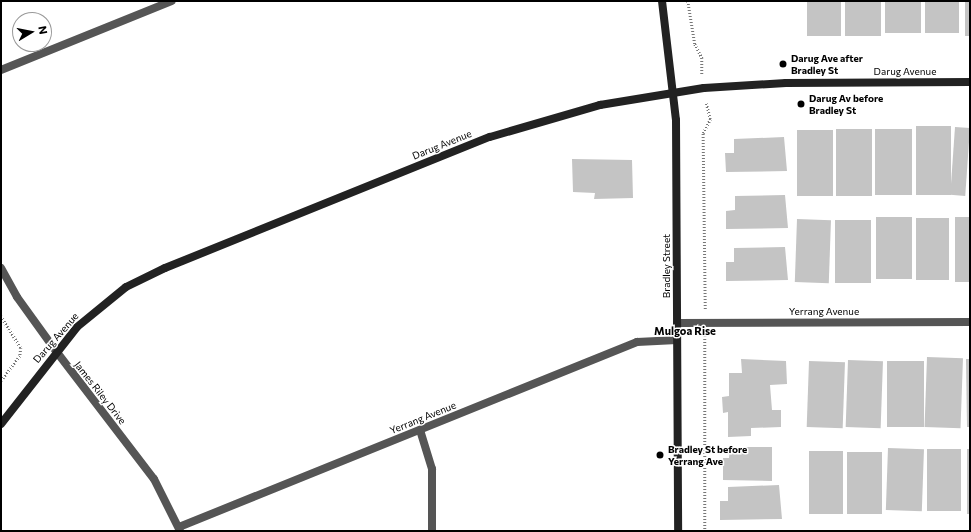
<!DOCTYPE html>
<html>
<head>
<meta charset="utf-8">
<style>
	body { margin:0 }
	#map { position:relative; width:971px; height:532px; overflow:hidden; background:#fff; font-family:Commissioner,sans-serif }
	div>[style] { position:absolute }
	.building>* { inset:0; background:#c4c4c4; transform-origin:0 0 }
	.path>* { height:2.5px; margin-top:-1.25px; transform-origin:0; background:repeating-linear-gradient(90deg,#777 0 1px,transparent 0 3px) }
	.street>* { height:8px; margin:-4px; padding:0 4px; transform-origin:4px; border-radius:4px; background:#555 }
	.secondary>* { height:8px; margin:-4px; padding:0 4px; transform-origin:4px; border-radius:4px; background:#222 }
	.dots>* { width:11px; height:11px; translate:-50% -50%; box-sizing:border-box; border:2px solid #fff; border-radius:50% }
	span { translate:-50% -50%; white-space:nowrap; text-align:center; line-height:1.15; -webkit-text-stroke:3px #fff; paint-order:stroke }
	.poi-label { font-size:10px; color:#000; font-weight:700 }
	.left { translate:0 -50%; text-align:left }
	.street-label { font-size:10px; color:#000 }
	.neighbourhood-label { font-size:11px; color:#000; font-weight:700 }
	.frame { position:absolute; inset:0; border:2px solid #000; pointer-events:none }
	.north { position:absolute; left:12px; top:12px; width:40px; height:40px; box-sizing:border-box; background:#fff; border:1px solid #999; border-radius:50%; rotate:80deg; font-size:11px; font-weight:700; line-height:16px; text-align:center; color:#000 }
	.north::after { content:''; display:block; margin:auto; width:14px; height:18px; background:#000; clip-path:polygon(50% 0,100% 100%,50% 72%,0 100%) }
</style>
</head>
<body>
<div id="map">
	<div class="building">
		<div style="left:807px;top:1px;width:34px;height:35px"></div>
		<div style="left:845px;top:1px;width:36px;height:35px"></div>
		<div style="left:885px;top:1px;width:36px;height:32px"></div>
		<div style="left:925px;top:1px;width:34px;height:32px"></div>
		<div style="left:965px;top:1px;width:5px;height:35px"></div>
		<div style="left:916px;top:126px;width:35px;height:69px"></div>
		<div style="left:955px;top:127px;width:15px;height:68px;rotate:4deg"></div>
		<div style="left:836px;top:129px;width:36px;height:67px"></div>
		<div style="left:875px;top:129px;width:37px;height:66px"></div>
		<div style="left:797px;top:130px;width:36px;height:66px"></div>
		<div style="clip-path:polygon(784px 137px,787px 171px,726px 172px,725px 153px,734px 153px,734px 139px)"></div>
		<div style="clip-path:polygon(572px 159px,632px 160px,633px 198px,594px 199px,595px 193px,573px 192px)"></div>
		<div style="clip-path:polygon(785px 195px,788px 228px,726px 229px,726px 211px,735px 210px,735px 196px)"></div>
		<div style="left:876px;top:217px;width:36px;height:62px"></div>
		<div style="left:955px;top:217px;width:15px;height:65px"></div>
		<div style="left:949px;top:218px;width:62px;height:33px;rotate:90deg"></div>
		<div style="left:797px;top:219px;width:34px;height:63px;rotate:2deg"></div>
		<div style="left:871px;top:220px;width:63px;height:36px;rotate:90deg"></div>
		<div style="clip-path:polygon(785px 247px,788px 280px,726px 281px,726px 262px,734px 262px,734px 248px)"></div>
		<div style="left:927px;top:357px;width:36px;height:70px;rotate:2deg"></div>
		<div style="clip-path:polygon(741px 359px,786px 361px,787px 384px,770px 385px,772px 410px,781px 410px,781px 427px,751px 428px,751px 436px,728px 437px,728px 412px,723px 413px,722px 397px,729px 396px,729px 373px,742px 373px)"></div>
		<div style="clip-path:polygon(966px 359px,970px 359px,970px 427px,967px 427px)"></div>
		<div style="left:848px;top:360px;width:35px;height:67px;rotate:2deg"></div>
		<div style="left:809px;top:361px;width:36px;height:66px;rotate:2deg"></div>
		<div style="left:887px;top:361px;width:37px;height:66px"></div>
		<div style="clip-path:polygon(730px 447px,772px 447px,772px 481px,723px 480px,723px 458px,729px 458px)"></div>
		<div style="left:888px;top:448px;width:36px;height:62px;rotate:2deg"></div>
		<div style="left:961px;top:449px;width:62px;height:34px;rotate:90deg"></div>
		<div style="left:967px;top:449px;width:3px;height:65px"></div>
		<div style="left:809px;top:451px;width:34px;height:63px"></div>
		<div style="left:847px;top:452px;width:35px;height:62px"></div>
		<div style="clip-path:polygon(779px 485px,782px 519px,720px 520px,720px 501px,728px 501px,728px 487px)"></div>
	</div>
	<div class="path">
		<div style="left:688px;top:1px;width:44px;rotate:80.8deg"></div>
		<div style="left:695px;top:44px;width:16px;rotate:63deg"></div>
		<div style="left:702px;top:58px;width:16px;rotate:90deg"></div>
		<div style="left:705px;top:309px;width:176px;rotate:-90.7deg"></div>
		<div style="left:703px;top:133px;width:16px;rotate:-63deg"></div>
		<div style="left:710px;top:119px;width:16px;rotate:-104deg"></div>
		<div style="left:1px;top:316px;width:38px;rotate:58deg"></div>
		<div style="left:21px;top:348px;width:8px;rotate:97deg"></div>
		<div style="left:20px;top:356px;width:31px;rotate:127deg"></div>
		<div style="left:705px;top:336px;width:195px;rotate:90deg"></div>
	</div>
	<div class="street">
		<div style="left:1px;top:70px;width:184px;rotate:-22deg"></div>
		<div style="left:1px;top:268px;width:33px;rotate:61deg"></div>
		<div style="left:17px;top:297px;width:67px;rotate:54.2deg"></div>
		<div style="left:56px;top:351px;width:161px;rotate:52.6deg"></div>
		<div style="left:154px;top:479px;width:58px;rotate:63.4deg"></div>
		<div style="left:677px;top:323px;width:293px;rotate:-0.2deg"></div>
		<div style="left:420px;top:430px;width:41px;rotate:72.9deg"></div>
		<div style="left:432px;top:469px;width:62px;rotate:90deg"></div>
		<div style="left:179px;top:527px;width:494px;rotate:-22deg"></div>
		<div style="left:637px;top:342px;width:40px;rotate:-2.9deg"></div>
	</div>
	<div class="secondary">
		<div style="left:662px;top:1px;width:120px;rotate:83.3deg"></div>
		<div style="left:676px;top:120px;width:411px;rotate:89.7deg"></div>
		<div style="left:1px;top:424px;width:123px;rotate:-51.9deg"></div>
		<div style="left:77px;top:327px;width:63px;rotate:-39.2deg"></div>
		<div style="left:126px;top:287px;width:43px;rotate:-26deg"></div>
		<div style="left:165px;top:268px;width:350px;rotate:-22deg"></div>
		<div style="left:490px;top:137px;width:115px;rotate:-16.2deg"></div>
		<div style="left:600px;top:105px;width:105px;rotate:-9.3deg"></div>
		<div style="left:704px;top:88px;width:82px;rotate:-3.5deg"></div>
		<div style="left:786px;top:83px;width:184px;rotate:-0.3deg"></div>
	</div>
	<div class="dots">
		<div style="left:783px;top:64px;background:#000"></div>
		<div style="left:801px;top:104px;background:#000"></div>
		<div style="left:660px;top:455px;background:#000"></div>
	</div>
	<div class="poi-label">
		<span class="left" style="left:791px;top:64px">Darug Ave after<br>Bradley St</span>
		<span class="left" style="left:809px;top:104px">Darug Av before<br>Bradley St</span>
		<span class="left" style="left:668px;top:455px">Bradley St before<br>Yerrang Ave</span>
	</div>
	<div class="street-label">
		<span style="left:905px;top:72px">Darug Avenue</span>
		<span style="left:442px;top:145px;rotate:-22deg">Darug Avenue</span>
		<span style="left:667px;top:266px;rotate:-90deg">Bradley Street</span>
		<span style="left:824px;top:312px">Yerrang Avenue</span>
		<span style="left:56px;top:338px;rotate:-49deg">Darug Avenue</span>
		<span style="left:100px;top:393px;rotate:52deg">James Riley Drive</span>
		<span style="left:423px;top:418px;rotate:-22deg">Yerrang Avenue</span>
	</div>
	<div class="neighbourhood-label">
		<span style="left:685px;top:331px">Mulgoa Rise</span>
	</div>
	<div class="frame"></div>
	<div class="north">N</div>
</div>
</body>
</html>
